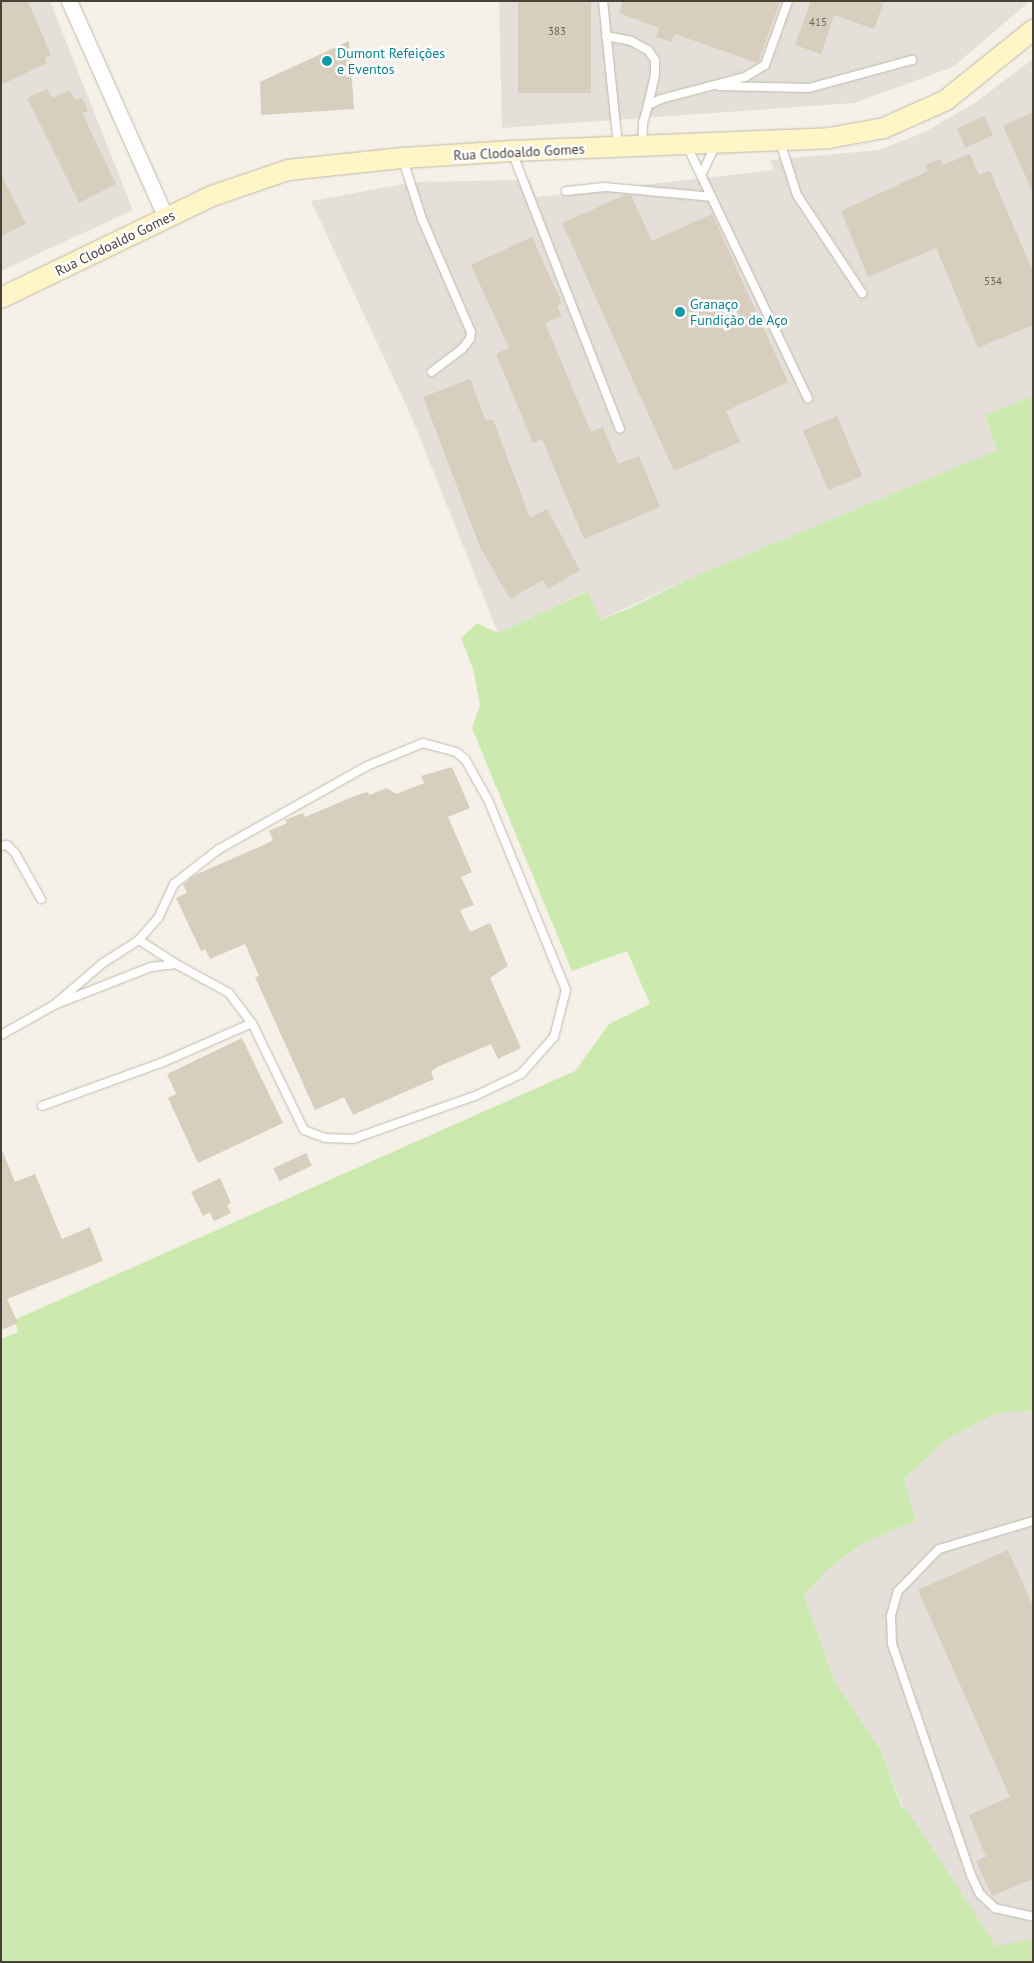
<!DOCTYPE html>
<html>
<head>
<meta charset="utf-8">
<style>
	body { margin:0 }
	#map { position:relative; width:1034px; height:1963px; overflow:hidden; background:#f5f1e8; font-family:"PT Sans",sans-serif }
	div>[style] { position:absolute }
	.industrial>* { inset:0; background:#e4e0d9 }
	.green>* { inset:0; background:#cceaaf }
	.building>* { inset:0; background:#d7cebd; transform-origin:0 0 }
	.roads { filter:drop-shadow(0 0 1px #c1baaa) drop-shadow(0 0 1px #c1baaa) }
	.service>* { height:8px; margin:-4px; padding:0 4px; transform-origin:4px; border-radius:4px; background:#fff }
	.minor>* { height:15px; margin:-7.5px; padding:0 7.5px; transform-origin:7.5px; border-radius:7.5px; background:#fff }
	.secondary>* { height:20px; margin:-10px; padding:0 10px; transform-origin:10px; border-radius:10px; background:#fff5c7 }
	.dots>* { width:14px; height:14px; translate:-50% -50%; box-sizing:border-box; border:2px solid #fff; border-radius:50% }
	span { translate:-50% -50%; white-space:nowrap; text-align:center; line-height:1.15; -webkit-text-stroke:5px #fff; paint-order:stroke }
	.number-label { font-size:11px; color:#6c6558 }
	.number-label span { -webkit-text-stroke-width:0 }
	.culture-label { font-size:14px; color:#0d838f }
	.left { translate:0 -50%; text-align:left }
	.street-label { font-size:14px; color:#484236 }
	.frame { position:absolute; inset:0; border:2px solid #484236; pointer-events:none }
</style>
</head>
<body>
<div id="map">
	<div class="industrial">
		<div style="clip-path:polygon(1px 1px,50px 1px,133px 210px,1px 271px)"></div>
		<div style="clip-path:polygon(499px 1px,1030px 1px,953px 67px,854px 103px,502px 128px)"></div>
		<div style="clip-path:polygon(1033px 59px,1033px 396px,985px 415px,997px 450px,691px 578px,600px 620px,587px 591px,498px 633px,412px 418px,311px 201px,414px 182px,530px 180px,536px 197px,774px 170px,770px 160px,879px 150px,925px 132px,976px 102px)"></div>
		<div style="clip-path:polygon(1033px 1411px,1033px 1962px,975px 1962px,903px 1809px,882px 1752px,835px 1682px,804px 1596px,827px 1570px,863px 1543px,916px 1521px,904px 1479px,946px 1440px,997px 1413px)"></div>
	</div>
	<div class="green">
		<div style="clip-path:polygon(1033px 396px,1033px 1411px,997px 1413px,946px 1440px,904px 1479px,916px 1521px,863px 1543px,827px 1570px,804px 1596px,835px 1682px,882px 1752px,902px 1809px,905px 1807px,996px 1946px,1033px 1939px,1033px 1962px,1px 1962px,1px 1339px,18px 1332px,14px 1320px,575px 1071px,609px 1024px,650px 1004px,627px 951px,572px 971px,472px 728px,480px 705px,473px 669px,461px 638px,477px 623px,498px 633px,588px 591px,600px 620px,628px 609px,691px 578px,997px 450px,985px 415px)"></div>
	</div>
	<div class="building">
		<div style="clip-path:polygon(1px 1px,28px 1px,51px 55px,45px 58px,47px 63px,1px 85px)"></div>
		<div style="left:518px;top:1px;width:73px;height:92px"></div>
		<div style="clip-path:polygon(623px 1px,780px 1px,758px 63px,675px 34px,671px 42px,656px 37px,659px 28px,619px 13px)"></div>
		<div style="clip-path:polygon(811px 1px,876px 1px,883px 4px,874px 29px,834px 15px,821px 54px,795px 45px)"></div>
		<div style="clip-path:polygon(349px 41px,354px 109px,261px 115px,260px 82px)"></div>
		<div style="clip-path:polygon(47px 89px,52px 98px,70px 90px,75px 100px,82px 97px,88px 111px,82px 113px,116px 184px,79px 203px,27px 98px)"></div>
		<div style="clip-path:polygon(1033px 112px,1033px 193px,1003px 126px)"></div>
		<div style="left:984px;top:116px;width:21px;height:30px;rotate:65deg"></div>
		<div style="clip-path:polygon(970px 154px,979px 175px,990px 171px,1033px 272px,1033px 325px,978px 348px,936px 248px,868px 277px,841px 211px,928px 171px,925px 165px,940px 159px,943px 165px)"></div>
		<div style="clip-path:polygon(1px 174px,26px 224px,1px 236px)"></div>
		<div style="clip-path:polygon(625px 195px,631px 195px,652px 241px,712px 214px,788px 382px,726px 411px,740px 442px,674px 471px,562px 223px)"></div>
		<div style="clip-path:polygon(532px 237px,562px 303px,557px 306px,562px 316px,545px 323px,591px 432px,603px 427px,618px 464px,639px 456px,660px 507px,584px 539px,542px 439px,533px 443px,496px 354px,509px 348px,471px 265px)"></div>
		<div style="clip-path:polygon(470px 379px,486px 421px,493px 419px,530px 518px,547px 509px,580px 570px,548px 589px,543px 580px,510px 599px,480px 547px,423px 397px)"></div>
		<div style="left:837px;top:416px;width:65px;height:37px;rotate:67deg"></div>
		<div style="clip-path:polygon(452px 767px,470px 808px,448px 817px,472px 872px,461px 877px,474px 905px,460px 910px,470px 932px,490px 923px,508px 966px,490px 978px,521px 1048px,498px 1059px,491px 1044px,437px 1067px,431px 1072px,434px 1079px,353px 1115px,344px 1097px,315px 1110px,255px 977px,259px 976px,245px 944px,210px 959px,205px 949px,201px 951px,176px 898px,187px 893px,183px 885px,195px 875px,268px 843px,273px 840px,269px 831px,287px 823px,285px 820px,303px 813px,305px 817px,357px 795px,368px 792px,369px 795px,387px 788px,396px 794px,424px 783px,421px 776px)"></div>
		<div style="clip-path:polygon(242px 1038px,283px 1123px,198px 1163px,168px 1098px,176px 1094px,167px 1074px)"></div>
		<div style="clip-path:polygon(2px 1150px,15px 1182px,35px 1174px,62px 1239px,90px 1227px,103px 1261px,7px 1299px,18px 1323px,1px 1330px)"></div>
		<div style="left:306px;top:1153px;width:14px;height:36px;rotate:65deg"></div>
		<div style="clip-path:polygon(220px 1178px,231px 1203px,227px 1205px,231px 1213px,214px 1221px,210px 1212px,203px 1216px,191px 1192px)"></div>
		<div style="clip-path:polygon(1008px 1550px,1033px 1606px,1033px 1879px,992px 1896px,976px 1861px,986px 1857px,969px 1815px,1010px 1797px,918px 1590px)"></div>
	</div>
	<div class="roads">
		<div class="service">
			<div style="left:603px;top:1px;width:145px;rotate:84.1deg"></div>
			<div style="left:606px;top:36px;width:25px;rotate:11deg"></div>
			<div style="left:631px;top:41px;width:19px;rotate:28deg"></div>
			<div style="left:648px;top:50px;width:12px;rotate:55deg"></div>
			<div style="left:655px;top:60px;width:15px;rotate:90deg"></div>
			<div style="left:655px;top:75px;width:31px;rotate:103deg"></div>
			<div style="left:719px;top:86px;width:90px;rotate:1.3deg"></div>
			<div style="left:809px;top:88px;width:107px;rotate:-15.2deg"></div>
			<div style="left:780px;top:142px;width:56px;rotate:72.2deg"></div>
			<div style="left:797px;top:195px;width:118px;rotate:56.4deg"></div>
			<div style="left:642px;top:145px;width:22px;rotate:-87deg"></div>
			<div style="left:643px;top:123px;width:19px;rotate:-74deg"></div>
			<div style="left:648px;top:105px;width:14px;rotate:-25deg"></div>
			<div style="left:661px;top:99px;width:87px;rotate:-14.7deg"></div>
			<div style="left:745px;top:77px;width:23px;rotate:-31deg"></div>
			<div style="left:765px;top:65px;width:68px;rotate:-70.2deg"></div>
			<div style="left:687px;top:146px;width:280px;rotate:64.4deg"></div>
			<div style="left:512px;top:152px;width:297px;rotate:68.7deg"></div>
			<div style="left:403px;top:160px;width:62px;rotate:72.1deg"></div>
			<div style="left:422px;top:219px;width:123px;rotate:66.6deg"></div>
			<div style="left:471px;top:332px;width:7px;rotate:98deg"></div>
			<div style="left:470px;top:339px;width:13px;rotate:129deg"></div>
			<div style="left:462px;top:349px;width:38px;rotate:143deg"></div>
			<div style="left:702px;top:173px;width:30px;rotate:-64deg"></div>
			<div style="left:566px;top:191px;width:39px;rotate:-6deg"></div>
			<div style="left:605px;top:187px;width:107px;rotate:5.3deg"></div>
			<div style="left:1px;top:846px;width:6px;rotate:-9deg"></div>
			<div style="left:7px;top:845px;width:11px;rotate:45deg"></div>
			<div style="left:15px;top:853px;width:53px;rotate:60.5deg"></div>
			<div style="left:139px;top:940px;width:44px;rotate:33deg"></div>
			<div style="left:1px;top:1035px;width:61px;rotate:-29.5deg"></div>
			<div style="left:54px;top:1005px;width:104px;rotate:-21.4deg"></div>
			<div style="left:151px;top:967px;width:25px;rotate:-7deg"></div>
			<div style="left:176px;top:964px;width:60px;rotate:28.7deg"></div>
			<div style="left:229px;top:993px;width:38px;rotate:53deg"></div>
			<div style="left:252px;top:1023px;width:119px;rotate:64.1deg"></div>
			<div style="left:304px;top:1130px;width:22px;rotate:21deg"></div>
			<div style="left:325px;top:1138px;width:28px;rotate:2deg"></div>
			<div style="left:353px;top:1139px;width:132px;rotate:-19.5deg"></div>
			<div style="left:477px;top:1095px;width:49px;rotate:-25.5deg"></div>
			<div style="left:521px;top:1074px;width:50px;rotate:-48.3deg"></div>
			<div style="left:554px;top:1037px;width:49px;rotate:-75.7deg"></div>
			<div style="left:566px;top:990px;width:205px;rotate:-112.3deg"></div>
			<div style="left:488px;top:800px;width:47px;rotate:-119.3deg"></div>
			<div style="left:465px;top:759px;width:11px;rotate:-142deg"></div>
			<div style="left:456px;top:752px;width:34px;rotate:-165deg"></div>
			<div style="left:423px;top:743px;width:61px;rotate:157.7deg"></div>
			<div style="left:367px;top:766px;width:170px;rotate:150.7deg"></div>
			<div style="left:219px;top:849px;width:57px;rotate:142.1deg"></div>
			<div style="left:174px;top:884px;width:38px;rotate:115deg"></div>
			<div style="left:158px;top:918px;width:29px;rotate:131deg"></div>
			<div style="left:139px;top:940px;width:43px;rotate:147.4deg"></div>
			<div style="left:103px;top:963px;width:65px;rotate:139.4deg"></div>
			<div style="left:42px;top:1106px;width:127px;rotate:-19.9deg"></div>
			<div style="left:161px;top:1063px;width:99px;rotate:-23.7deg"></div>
			<div style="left:1033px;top:1521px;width:98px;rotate:163.4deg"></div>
			<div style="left:939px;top:1549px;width:59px;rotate:134.3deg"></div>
			<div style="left:898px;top:1591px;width:26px;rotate:106deg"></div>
			<div style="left:891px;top:1616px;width:28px;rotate:88deg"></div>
			<div style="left:892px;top:1644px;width:244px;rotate:71.1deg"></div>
			<div style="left:971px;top:1875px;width:21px;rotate:65deg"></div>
			<div style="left:980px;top:1894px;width:21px;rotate:43deg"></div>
			<div style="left:995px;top:1908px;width:39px;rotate:13deg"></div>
		</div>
		<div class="minor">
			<div style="left:69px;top:1px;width:238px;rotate:65.9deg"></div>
		</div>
		<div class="secondary">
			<div style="left:1px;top:298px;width:234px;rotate:-25.8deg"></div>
			<div style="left:212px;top:196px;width:80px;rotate:-18.9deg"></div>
			<div style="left:288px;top:170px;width:116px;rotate:-6deg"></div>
			<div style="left:403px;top:158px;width:109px;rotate:-3.7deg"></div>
			<div style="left:512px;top:151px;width:317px;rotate:-2.3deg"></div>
			<div style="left:829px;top:138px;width:56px;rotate:-10.3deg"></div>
			<div style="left:884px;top:128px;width:68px;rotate:-24.3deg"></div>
			<div style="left:946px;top:100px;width:112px;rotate:-38.8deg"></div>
		</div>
	</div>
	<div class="dots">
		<div style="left:327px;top:61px;background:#0f9aa8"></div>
		<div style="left:680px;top:312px;background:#0f9aa8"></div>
	</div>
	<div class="number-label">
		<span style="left:818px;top:22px">415</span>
		<span style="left:557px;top:31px">383</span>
		<span style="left:993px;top:281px">534</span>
	</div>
	<div class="culture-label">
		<span class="left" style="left:337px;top:61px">Dumont Refeições<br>e Eventos</span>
		<span class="left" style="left:690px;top:312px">Granaço<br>Fundição de Aço</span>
	</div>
	<div class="street-label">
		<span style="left:519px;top:152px;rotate:-3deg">Rua Clodoaldo Gomes</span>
		<span style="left:115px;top:243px;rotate:-26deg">Rua Clodoaldo Gomes</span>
	</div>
	<div class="frame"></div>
</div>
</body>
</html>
